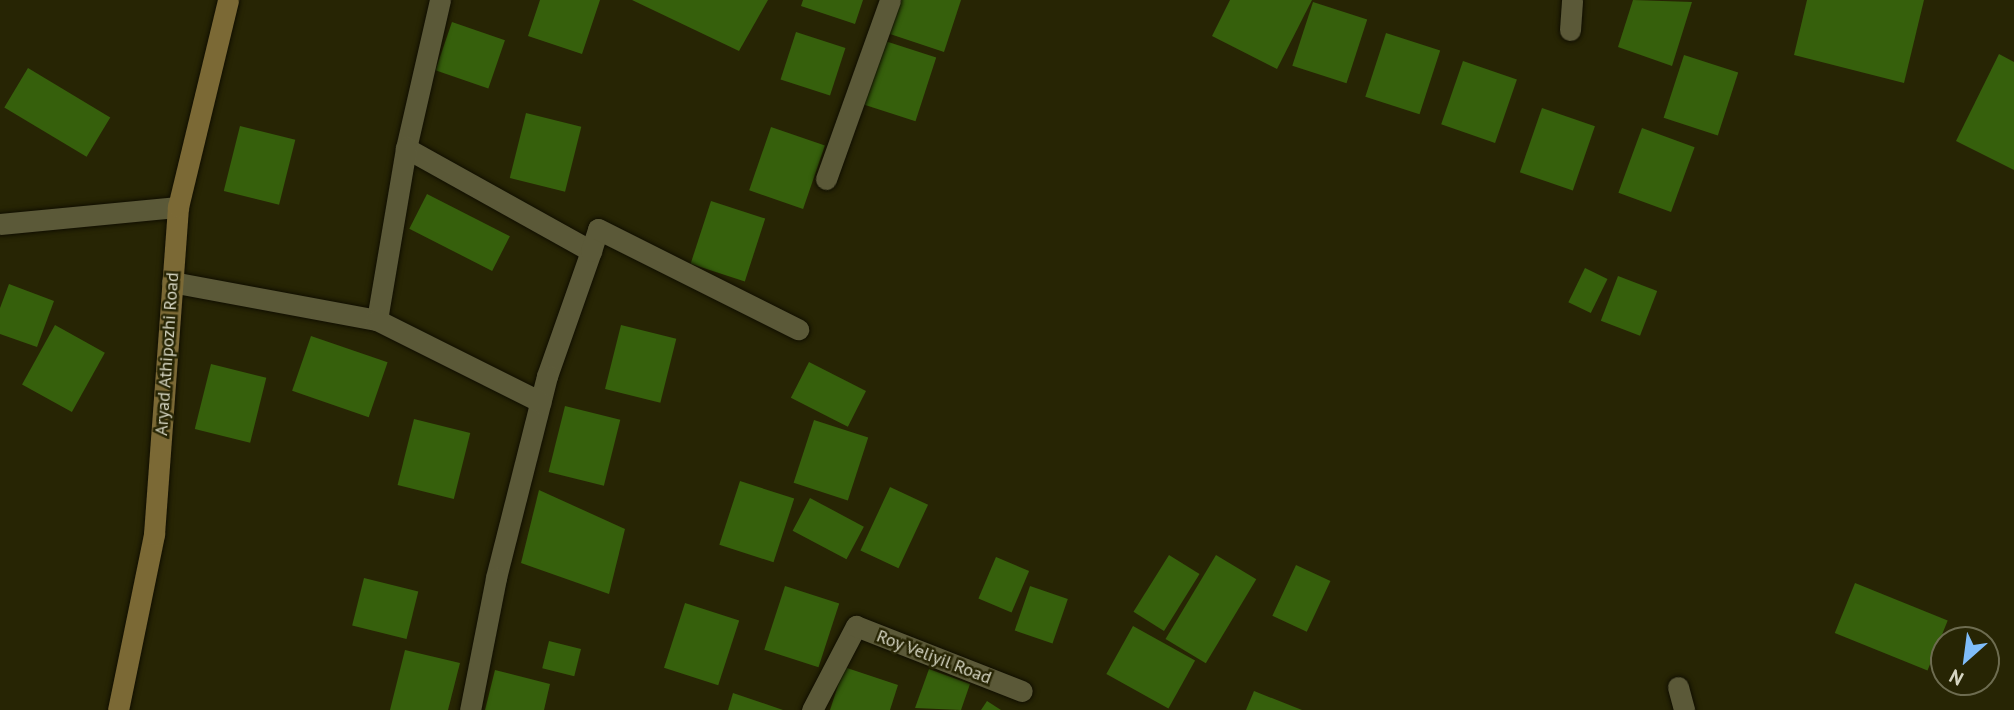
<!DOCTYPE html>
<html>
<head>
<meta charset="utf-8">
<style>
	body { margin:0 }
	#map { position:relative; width:2014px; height:710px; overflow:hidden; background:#272504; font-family:"PT Sans",sans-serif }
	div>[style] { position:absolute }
	.building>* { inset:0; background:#36600c; transform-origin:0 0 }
	.roads { filter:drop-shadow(0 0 2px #100e00) drop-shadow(0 0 2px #100e00) }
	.street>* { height:21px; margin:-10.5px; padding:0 10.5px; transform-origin:10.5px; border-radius:10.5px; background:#5b5938 }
	.secondary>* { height:21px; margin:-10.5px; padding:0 10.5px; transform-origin:10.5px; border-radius:10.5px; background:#7b6935 }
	span { translate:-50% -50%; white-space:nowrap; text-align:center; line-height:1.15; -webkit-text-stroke:5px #272504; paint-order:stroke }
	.street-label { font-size:18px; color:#d6d6c3 }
	.north { position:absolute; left:1930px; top:626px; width:70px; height:70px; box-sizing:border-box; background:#272504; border:2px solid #6d6c50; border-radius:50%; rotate:208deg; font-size:19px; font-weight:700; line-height:28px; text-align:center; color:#d6d6c3 }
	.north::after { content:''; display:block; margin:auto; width:24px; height:32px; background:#7fbdfa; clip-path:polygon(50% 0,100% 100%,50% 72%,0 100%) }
</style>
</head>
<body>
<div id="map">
	<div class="building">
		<div style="clip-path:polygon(540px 0,600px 0,582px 54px,528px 36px)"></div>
		<div style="clip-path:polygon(632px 0,768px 0,739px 51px)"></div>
		<div style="clip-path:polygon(803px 0,863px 0,855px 24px,801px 6px)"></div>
		<div style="clip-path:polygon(901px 0,961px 0,944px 52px,890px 34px)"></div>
		<div style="clip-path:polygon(1230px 0,1312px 0,1277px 69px,1212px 36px)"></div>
		<div style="clip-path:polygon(1633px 0,1692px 2px,1672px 66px,1618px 47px)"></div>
		<div style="clip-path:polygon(1807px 0,1924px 0,1904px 83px,1794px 55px)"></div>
		<div style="left:1313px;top:2px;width:57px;height:67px;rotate:18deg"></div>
		<div style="left:452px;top:22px;width:56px;height:51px;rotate:19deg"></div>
		<div style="left:796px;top:32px;width:52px;height:50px;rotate:18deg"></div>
		<div style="left:1386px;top:33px;width:57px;height:67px;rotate:18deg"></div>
		<div style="left:882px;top:40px;width:57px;height:67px;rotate:18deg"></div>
		<div style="clip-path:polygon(1999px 54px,2014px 62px,2014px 170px,1956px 141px)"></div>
		<div style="left:1684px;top:55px;width:57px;height:66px;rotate:18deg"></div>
		<div style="left:1463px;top:61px;width:57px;height:67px;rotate:19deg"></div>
		<div style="left:28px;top:68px;width:96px;height:46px;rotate:31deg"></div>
		<div style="left:1542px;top:108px;width:56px;height:68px;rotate:19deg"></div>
		<div style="left:526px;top:113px;width:57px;height:67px;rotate:14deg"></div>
		<div style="left:240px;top:126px;width:57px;height:67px;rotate:14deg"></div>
		<div style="left:771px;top:127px;width:57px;height:67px;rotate:19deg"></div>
		<div style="left:1642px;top:128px;width:56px;height:69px;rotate:20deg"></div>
		<div style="left:427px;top:194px;width:93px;height:39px;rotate:27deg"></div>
		<div style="left:711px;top:201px;width:57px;height:66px;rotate:18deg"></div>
		<div style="left:1585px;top:268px;width:25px;height:38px;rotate:26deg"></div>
		<div style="left:1618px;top:276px;width:42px;height:48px;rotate:21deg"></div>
		<div style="clip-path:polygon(9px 284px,54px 301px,37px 347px,0 334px,0 308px)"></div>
		<div style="left:55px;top:325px;width:57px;height:68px;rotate:29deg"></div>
		<div style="left:621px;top:325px;width:57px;height:66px;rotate:14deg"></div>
		<div style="left:311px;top:336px;width:81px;height:58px;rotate:19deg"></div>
		<div style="left:809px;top:362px;width:64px;height:40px;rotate:27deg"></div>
		<div style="left:211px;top:364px;width:57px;height:67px;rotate:14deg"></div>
		<div style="left:565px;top:406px;width:57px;height:68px;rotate:14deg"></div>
		<div style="left:414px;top:419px;width:58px;height:68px;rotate:14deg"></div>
		<div style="left:814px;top:420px;width:57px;height:66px;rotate:18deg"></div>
		<div style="left:740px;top:481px;width:57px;height:67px;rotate:18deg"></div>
		<div style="left:890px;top:487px;width:42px;height:70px;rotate:25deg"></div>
		<div style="clip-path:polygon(539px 490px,625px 529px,609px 594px,521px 563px)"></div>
		<div style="left:810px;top:498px;width:61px;height:37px;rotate:28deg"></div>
		<div style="left:1169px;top:555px;width:36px;height:67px;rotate:32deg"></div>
		<div style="left:1216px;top:555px;width:47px;height:98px;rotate:31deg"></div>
		<div style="left:996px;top:557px;width:36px;height:45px;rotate:23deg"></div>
		<div style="left:1296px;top:565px;width:38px;height:56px;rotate:25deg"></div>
		<div style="left:364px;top:578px;width:56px;height:49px;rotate:14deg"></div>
		<div style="left:1855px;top:583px;width:100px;height:54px;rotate:22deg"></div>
		<div style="left:785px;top:586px;width:57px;height:67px;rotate:18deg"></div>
		<div style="left:1030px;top:586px;width:40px;height:47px;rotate:19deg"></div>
		<div style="left:685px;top:603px;width:57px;height:68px;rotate:18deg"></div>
		<div style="left:1133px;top:626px;width:71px;height:55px;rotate:29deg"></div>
		<div style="left:549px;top:641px;width:33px;height:28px;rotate:14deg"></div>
		<div style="clip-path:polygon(405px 650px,460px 663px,448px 710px,390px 710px)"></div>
		<div style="clip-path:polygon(844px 667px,898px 685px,890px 710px,830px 710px)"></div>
		<div style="clip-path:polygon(929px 669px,970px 684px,961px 710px,915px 708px)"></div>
		<div style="clip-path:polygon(495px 670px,550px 684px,544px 710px,485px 710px)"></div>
		<div style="clip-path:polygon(1254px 691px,1302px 710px,1246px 710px)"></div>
		<div style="clip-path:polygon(733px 693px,783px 710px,728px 710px)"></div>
		<div style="clip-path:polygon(987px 701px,1001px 710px,981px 710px)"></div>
	</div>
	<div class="roads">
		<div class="street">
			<div style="left:440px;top:0;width:152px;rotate:102.9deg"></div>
			<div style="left:406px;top:148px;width:212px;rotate:29.1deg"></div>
			<div style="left:591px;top:251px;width:133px;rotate:109.4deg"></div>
			<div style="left:547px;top:376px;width:208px;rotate:104.2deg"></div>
			<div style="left:496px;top:578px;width:135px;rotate:101.1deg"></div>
			<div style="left:1570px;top:30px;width:30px;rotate:-86deg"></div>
			<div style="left:826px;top:179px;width:190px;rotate:-70.3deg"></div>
			<div style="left:0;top:224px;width:179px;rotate:-5.5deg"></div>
			<div style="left:591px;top:251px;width:23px;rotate:-72deg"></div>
			<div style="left:598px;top:229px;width:224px;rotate:26.6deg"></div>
			<div style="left:172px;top:282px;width:208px;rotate:10.5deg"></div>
			<div style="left:377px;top:320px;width:174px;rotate:-80.4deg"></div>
			<div style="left:377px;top:320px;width:183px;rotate:26.6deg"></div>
			<div style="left:1678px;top:687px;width:24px;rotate:75deg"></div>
			<div style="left:812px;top:710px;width:95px;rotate:-62.4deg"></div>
			<div style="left:856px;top:626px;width:178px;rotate:21.4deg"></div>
		</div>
		<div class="secondary">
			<div style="left:118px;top:710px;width:180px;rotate:-78.4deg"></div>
			<div style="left:154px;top:534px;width:328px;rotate:-85.8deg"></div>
			<div style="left:178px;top:207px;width:213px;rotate:-76.4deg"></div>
		</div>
	</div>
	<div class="street-label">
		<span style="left:167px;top:354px;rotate:-86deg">Aryad Athipozhi Road</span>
		<span style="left:934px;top:657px;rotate:21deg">Roy Veliyil Road</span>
	</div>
	<div class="north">N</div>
</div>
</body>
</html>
